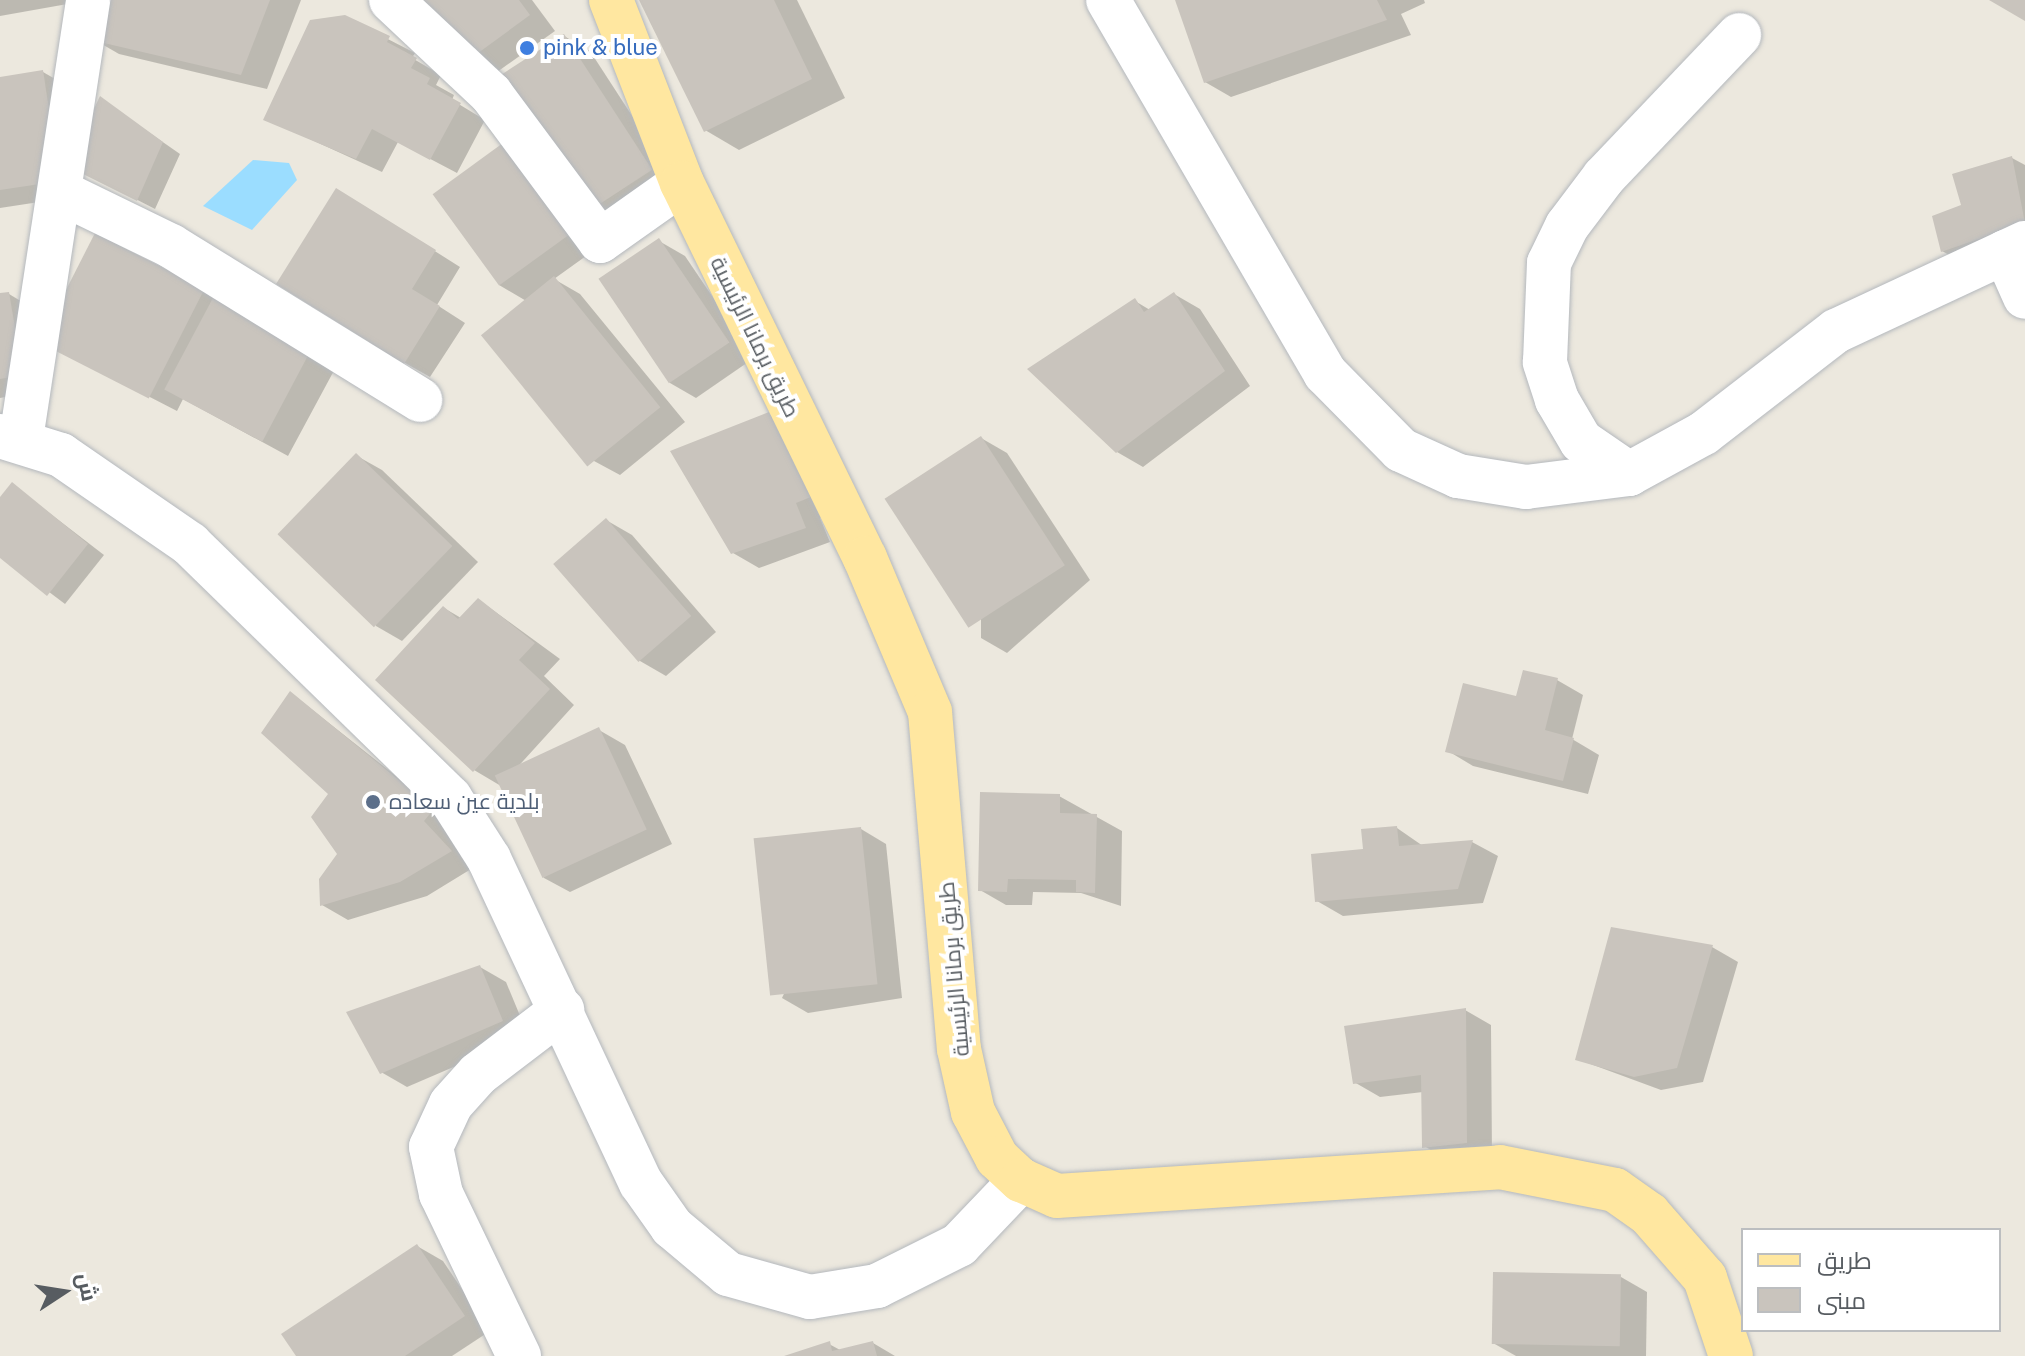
<!DOCTYPE html>
<html>
<head>
<meta charset="utf-8">
<style>
	body { margin:0 }
	#map { position:relative; width:2025px; height:1356px; overflow:hidden; background:#ece8de; font-family:"Public Sans",Cairo,sans-serif }
	div>[style] { position:absolute }
	.water>* { inset:0; background:#9bddff }
	.shadow>* { inset:0; background:#0003 }
	.building>* { inset:0; background:#c9c4bd; transform-origin:0 0 }
	.roads { filter:drop-shadow(0 0 2px #b4b8bd) drop-shadow(0 0 2px #b4b8bd) }
	.minor>* { height:44px; margin:-22px; padding:0 22px; transform-origin:22px; border-radius:22px; background:#fff }
	.major>* { height:44px; margin:-22px; padding:0 22px; transform-origin:22px; border-radius:22px; background:#ffe7a0 }
	.dots>* { width:22px; height:22px; translate:-50% -50%; box-sizing:border-box; border:4px solid #fff; border-radius:50% }
	span { translate:-50% -50%; white-space:nowrap; text-align:center; line-height:1.15; -webkit-text-stroke:8px #fff; paint-order:stroke }
	.shop-label { font-size:22px; color:#366cbe }
	.left { translate:0 -50%; text-align:left }
	.street-label { font-size:22px; color:#575c61 }
	.service-label { font-size:22px; color:#4e5e75 }
	.legend { position:absolute; left:1741px; top:1228px; width:260px; height:104px; box-sizing:border-box; background:#fff; border:2px solid #bcbec0; margin:0; padding:10px 14px; list-style:none; font-size:24px; color:#575c61 }
	.legend li { display:flex; align-items:center; gap:16px; height:40px }
	.legend b { width:40px; border:2px solid #bcbec0 }
	.north { position:absolute; left:24px; top:1252px; width:80px; height:80px; -webkit-text-stroke:6px #fff; paint-order:stroke; rotate:78deg; font-size:22px; font-weight:700; line-height:32px; text-align:center; color:#575c61 }
	.north::after { content:''; display:block; margin:auto; width:28px; height:36px; background:#575c61; clip-path:polygon(50% 0,100% 100%,50% 72%,0 100%) }
</style>
</head>
<body>
<div id="map">
	<div class="water">
		<div style="clip-path:polygon(253px 160px,289px 163px,297px 180px,252px 230px,203px 206px)"></div>
	</div>
	<div class="shadow">
		<div style="clip-path:polygon(0 0,90px 0,0 16px)"></div>
		<div style="clip-path:polygon(103px 0,301px 0,267px 89px,119px 54px,93px 39px)"></div>
		<div style="clip-path:polygon(420px 0,532px 0,555px 31px,490px 77px)"></div>
		<div style="clip-path:polygon(641px 0,797px 0,845px 98px,739px 150px,705px 130px)"></div>
		<div style="clip-path:polygon(1177px 0,1424px 0,1425px 3px,1401px 14px,1411px 35px,1231px 97px,1205px 82px)"></div>
		<div style="clip-path:polygon(345px 17px,415px 53px,412px 58px,441px 75px,436px 85px,454px 95px,452px 100px,485px 120px,457px 173px,398px 142px,382px 172px,266px 119px)"></div>
		<div style="clip-path:polygon(564px 36px,590px 51px,677px 185px,611px 228px,585px 213px)"></div>
		<div style="clip-path:polygon(43px 72px,69px 87px,78px 148px,101px 99px,180px 154px,155px 209px,81px 171px,85px 195px,0 208px,0 79px)"></div>
		<div style="clip-path:polygon(503px 146px,593px 251px,554px 279px,580px 294px,685px 422px,620px 475px,594px 461px,528px 302px,499px 285px)"></div>
		<div style="clip-path:polygon(2012px 158px,2025px 165px,2025px 239px,1960px 261px,1942px 251px,1963px 206px)"></div>
		<div style="clip-path:polygon(362px 205px,460px 267px,437px 305px,465px 323px,430px 377px,405px 363px)"></div>
		<div style="clip-path:polygon(659px 241px,685px 256px,754px 358px,696px 398px,670px 383px)"></div>
		<div style="clip-path:polygon(204px 290px,337px 365px,288px 456px,183px 399px,177px 411px,43px 342px)"></div>
		<div style="clip-path:polygon(9px 294px,34px 309px,48px 389px,0 398px,0 295px)"></div>
		<div style="clip-path:polygon(1174px 294px,1200px 309px,1250px 386px,1143px 467px,1117px 452px,1135px 301px,1150px 310px)"></div>
		<div style="clip-path:polygon(769px 414px,795px 429px,835px 512px,820px 518px,830px 542px,759px 568px,733px 553px)"></div>
		<div style="clip-path:polygon(981px 438px,1007px 453px,1090px 580px,1007px 653px,981px 638px)"></div>
		<div style="clip-path:polygon(357px 456px,382px 470px,478px 562px,402px 641px,376px 626px)"></div>
		<div style="clip-path:polygon(13px 485px,104px 555px,65px 604px,0 555px,0 500px)"></div>
		<div style="clip-path:polygon(606px 520px,632px 535px,716px 632px,666px 676px,640px 661px,556px 564px)"></div>
		<div style="clip-path:polygon(479px 600px,560px 659px,544px 676px,574px 705px,514px 771px,599px 730px,625px 745px,672px 844px,570px 892px,544px 878px,501px 786px,474px 770px,444px 608px,461px 618px)"></div>
		<div style="clip-path:polygon(1557px 680px,1583px 695px,1572px 739px,1599px 755px,1588px 794px,1473px 766px,1448px 751px,1518px 699px)"></div>
		<div style="clip-path:polygon(291px 693px,458px 825px,476px 866px,427px 896px,348px 920px,322px 905px,321px 880px,339px 854px,330px 794px)"></div>
		<div style="clip-path:polygon(1059px 796px,1122px 831px,1121px 906px,1081px 893px,1033px 892px,1032px 905px,1006px 905px,980px 890px)"></div>
		<div style="clip-path:polygon(1397px 828px,1423px 846px,1472px 842px,1498px 856px,1483px 903px,1343px 916px,1317px 901px)"></div>
		<div style="clip-path:polygon(861px 829px,886px 844px,902px 998px,808px 1013px,782px 998px)"></div>
		<div style="clip-path:polygon(1712px 947px,1738px 962px,1703px 1082px,1661px 1090px,1577px 1059px)"></div>
		<div style="clip-path:polygon(480px 967px,506px 982px,528px 1035px,407px 1087px,381px 1072px)"></div>
		<div style="clip-path:polygon(1465px 1010px,1491px 1025px,1492px 1157px,1450px 1161px,1424px 1146px,1423px 1092px,1380px 1097px,1354px 1082px)"></div>
		<div style="clip-path:polygon(417px 1246px,443px 1261px,490px 1331px,452px 1356px,298px 1356px)"></div>
		<div style="clip-path:polygon(1621px 1277px,1647px 1292px,1646px 1356px,1516px 1356px,1493px 1343px)"></div>
		<div style="clip-path:polygon(873px 1343px,895px 1356px,792px 1356px,829px 1344px,842px 1351px)"></div>
	</div>
	<div class="building">
		<div style="clip-path:polygon(101px 0,270px 0,241px 75px,91px 40px)"></div>
		<div style="clip-path:polygon(417px 0,519px 0,530px 15px,463px 64px)"></div>
		<div style="clip-path:polygon(639px 0,774px 0,812px 79px,704px 132px)"></div>
		<div style="clip-path:polygon(1175px 0,1377px 0,1387px 20px,1204px 83px)"></div>
		<div style="clip-path:polygon(1989px 0,2025px 0,2025px 21px)"></div>
		<div style="clip-path:polygon(345px 15px,390px 36px,387px 42px,417px 58px,411px 68px,430px 78px,427px 84px,461px 103px,430px 160px,372px 129px,356px 159px,263px 120px,310px 20px)"></div>
		<div style="left:564px;top:34px;width:162px;height:82px;rotate:57deg"></div>
		<div style="clip-path:polygon(43px 70px,60px 181px,0 190px,0 77px)"></div>
		<div style="clip-path:polygon(100px 96px,163px 142px,137px 201px,67px 166px)"></div>
		<div style="left:503px;top:143px;width:113px;height:87px;rotate:54deg"></div>
		<div style="clip-path:polygon(2012px 156px,2025px 223px,1941px 252px,1932px 216px,1961px 205px,1952px 174px)"></div>
		<div style="clip-path:polygon(336px 188px,436px 250px,412px 289px,440px 306px,404px 364px,276px 284px)"></div>
		<div style="left:95px;top:233px;width:123px;height:123px;rotate:27deg"></div>
		<div style="left:659px;top:238px;width:126px;height:73px;rotate:56deg"></div>
		<div style="left:554px;top:276px;width:169px;height:94px;rotate:51deg"></div>
		<div style="clip-path:polygon(9px 292px,23px 375px,0 379px,0 293px)"></div>
		<div style="clip-path:polygon(1174px 292px,1225px 371px,1116px 453px,1027px 369px,1135px 298px,1144px 312px)"></div>
		<div style="left:214px;top:296px;width:111px;height:106px;rotate:28deg"></div>
		<div style="clip-path:polygon(769px 412px,811px 497px,796px 503px,806px 528px,731px 554px,670px 451px)"></div>
		<div style="left:981px;top:436px;width:154px;height:115px;rotate:57deg"></div>
		<div style="left:356px;top:453px;width:134px;height:113px;rotate:44deg"></div>
		<div style="clip-path:polygon(12px 482px,88px 544px,47px 596px,0 558px,0 497px)"></div>
		<div style="left:606px;top:518px;width:130px;height:70px;rotate:49deg"></div>
		<div style="clip-path:polygon(478px 598px,535px 643px,519px 660px,550px 689px,473px 772px,375px 680px,443px 606px,458px 619px)"></div>
		<div style="clip-path:polygon(1523px 670px,1558px 678px,1545px 730px,1574px 738px,1563px 781px,1445px 752px,1463px 683px,1516px 696px)"></div>
		<div style="clip-path:polygon(290px 691px,434px 809px,424px 821px,452px 851px,400px 882px,320px 906px,319px 879px,337px 854px,311px 817px,328px 794px,261px 733px)"></div>
		<div style="left:599px;top:727px;width:113px;height:115px;rotate:65deg"></div>
		<div style="clip-path:polygon(980px 792px,1060px 794px,1060px 813px,1097px 814px,1095px 893px,1076px 892px,1076px 880px,1008px 879px,1007px 892px,978px 891px)"></div>
		<div style="clip-path:polygon(1397px 826px,1399px 846px,1473px 840px,1458px 889px,1315px 902px,1311px 854px,1363px 849px,1361px 829px)"></div>
		<div style="left:861px;top:827px;width:158px;height:108px;rotate:84deg"></div>
		<div style="clip-path:polygon(1611px 927px,1713px 945px,1677px 1068px,1634px 1077px,1575px 1060px)"></div>
		<div style="clip-path:polygon(480px 965px,503px 1021px,380px 1074px,346px 1012px)"></div>
		<div style="clip-path:polygon(1466px 1008px,1467px 1143px,1422px 1148px,1421px 1075px,1353px 1084px,1344px 1026px)"></div>
		<div style="clip-path:polygon(417px 1244px,465px 1316px,405px 1356px,296px 1356px,281px 1334px)"></div>
		<div style="left:1493px;top:1272px;width:128px;height:72px;rotate:1deg"></div>
		<div style="clip-path:polygon(830px 1341px,832px 1351px,873px 1341px,877px 1356px,784px 1356px)"></div>
	</div>
	<div class="roads">
		<div class="minor">
			<div style="left:391px;top:0;width:137px;rotate:43.2deg"></div>
			<div style="left:491px;top:94px;width:183px;rotate:53.4deg"></div>
			<div style="left:600px;top:241px;width:100px;rotate:-35.3deg"></div>
			<div style="left:1108px;top:0;width:432px;rotate:59.8deg"></div>
			<div style="left:1325px;top:373px;width:108px;rotate:45.4deg"></div>
			<div style="left:1401px;top:450px;width:63px;rotate:24.5deg"></div>
			<div style="left:1458px;top:476px;width:69px;rotate:9.2deg"></div>
			<div style="left:1526px;top:487px;width:104px;rotate:-7.2deg"></div>
			<div style="left:1629px;top:474px;width:85px;rotate:-28.7deg"></div>
			<div style="left:1704px;top:433px;width:167px;rotate:-37.7deg"></div>
			<div style="left:1836px;top:331px;width:208px;rotate:-25deg"></div>
			<div style="left:62px;top:193px;width:121px;rotate:25.9deg"></div>
			<div style="left:171px;top:246px;width:293px;rotate:31.7deg"></div>
			<div style="left:2005px;top:252px;width:49px;rotate:66deg"></div>
			<div style="left:0;top:436px;width:64px;rotate:17.3deg"></div>
			<div style="left:61px;top:455px;width:157px;rotate:34.6deg"></div>
			<div style="left:190px;top:544px;width:363px;rotate:44.3deg"></div>
			<div style="left:450px;top:798px;width:72px;rotate:57.4deg"></div>
			<div style="left:489px;top:859px;width:358px;rotate:64.9deg"></div>
			<div style="left:641px;top:1183px;width:54px;rotate:54.8deg"></div>
			<div style="left:672px;top:1227px;width:73px;rotate:40deg"></div>
			<div style="left:728px;top:1274px;width:85px;rotate:15.7deg"></div>
			<div style="left:810px;top:1297px;width:68px;rotate:-9.3deg"></div>
			<div style="left:877px;top:1286px;width:92px;rotate:-26.6deg"></div>
			<div style="left:959px;top:1245px;width:90px;rotate:-46.4deg"></div>
			<div style="left:21px;top:439px;width:444px;rotate:-81.3deg"></div>
			<div style="left:1629px;top:474px;width:58px;rotate:-145.5deg"></div>
			<div style="left:1581px;top:441px;width:48px;rotate:-120.3deg"></div>
			<div style="left:1557px;top:400px;width:40px;rotate:-108deg"></div>
			<div style="left:1545px;top:362px;width:99px;rotate:-87.7deg"></div>
			<div style="left:1549px;top:263px;width:41px;rotate:-64.1deg"></div>
			<div style="left:1567px;top:226px;width:61px;rotate:-52.9deg"></div>
			<div style="left:1604px;top:177px;width:196px;rotate:-46.4deg"></div>
			<div style="left:519px;top:1356px;width:180px;rotate:-115.7deg"></div>
			<div style="left:441px;top:1194px;width:48px;rotate:-102deg"></div>
			<div style="left:431px;top:1147px;width:47px;rotate:-65.1deg"></div>
			<div style="left:451px;top:1104px;width:40px;rotate:-48deg"></div>
			<div style="left:478px;top:1074px;width:106px;rotate:-37.3deg"></div>
		</div>
		<div class="major">
			<div style="left:611px;top:0;width:196px;rotate:68.8deg"></div>
			<div style="left:682px;top:183px;width:417px;rotate:64deg"></div>
			<div style="left:865px;top:558px;width:167px;rotate:67.1deg"></div>
			<div style="left:930px;top:712px;width:338px;rotate:85.1deg"></div>
			<div style="left:959px;top:1049px;width:65px;rotate:77.5deg"></div>
			<div style="left:973px;top:1112px;width:52px;rotate:62.4deg"></div>
			<div style="left:997px;top:1158px;width:33px;rotate:43deg"></div>
			<div style="left:1021px;top:1180px;width:39px;rotate:24deg"></div>
			<div style="left:1057px;top:1196px;width:444px;rotate:-3.7deg"></div>
			<div style="left:1500px;top:1167px;width:117px;rotate:11.3deg"></div>
			<div style="left:1615px;top:1190px;width:42px;rotate:35.2deg"></div>
			<div style="left:1649px;top:1214px;width:85px;rotate:48.8deg"></div>
			<div style="left:1705px;top:1278px;width:82px;rotate:71.6deg"></div>
		</div>
	</div>
	<div class="dots">
		<div style="left:527px;top:48px;background:#3f7fe0"></div>
		<div style="left:373px;top:802px;background:#5c6f8a"></div>
	</div>
	<div class="shop-label">
		<span class="left" style="left:543px;top:48px">pink &amp; blue</span>
	</div>
	<div class="street-label">
		<span style="left:755px;top:337px;rotate:64deg">طريق برمانا الرئيسية</span>
		<span style="left:954px;top:969px;rotate:-95deg">طريق برمانا الرئيسية</span>
	</div>
	<div class="service-label">
		<span class="left" style="left:389px;top:802px">بلدية عين سعاده</span>
	</div>
	<ul class="legend">
	<li><b style="height:10px;background:#ffe7a0"></b>طريق</li>
	<li><b style="height:22px;background:#c9c4bd"></b>مبنى</li>
	</ul>
	<div class="north">ش</div>
</div>
</body>
</html>
